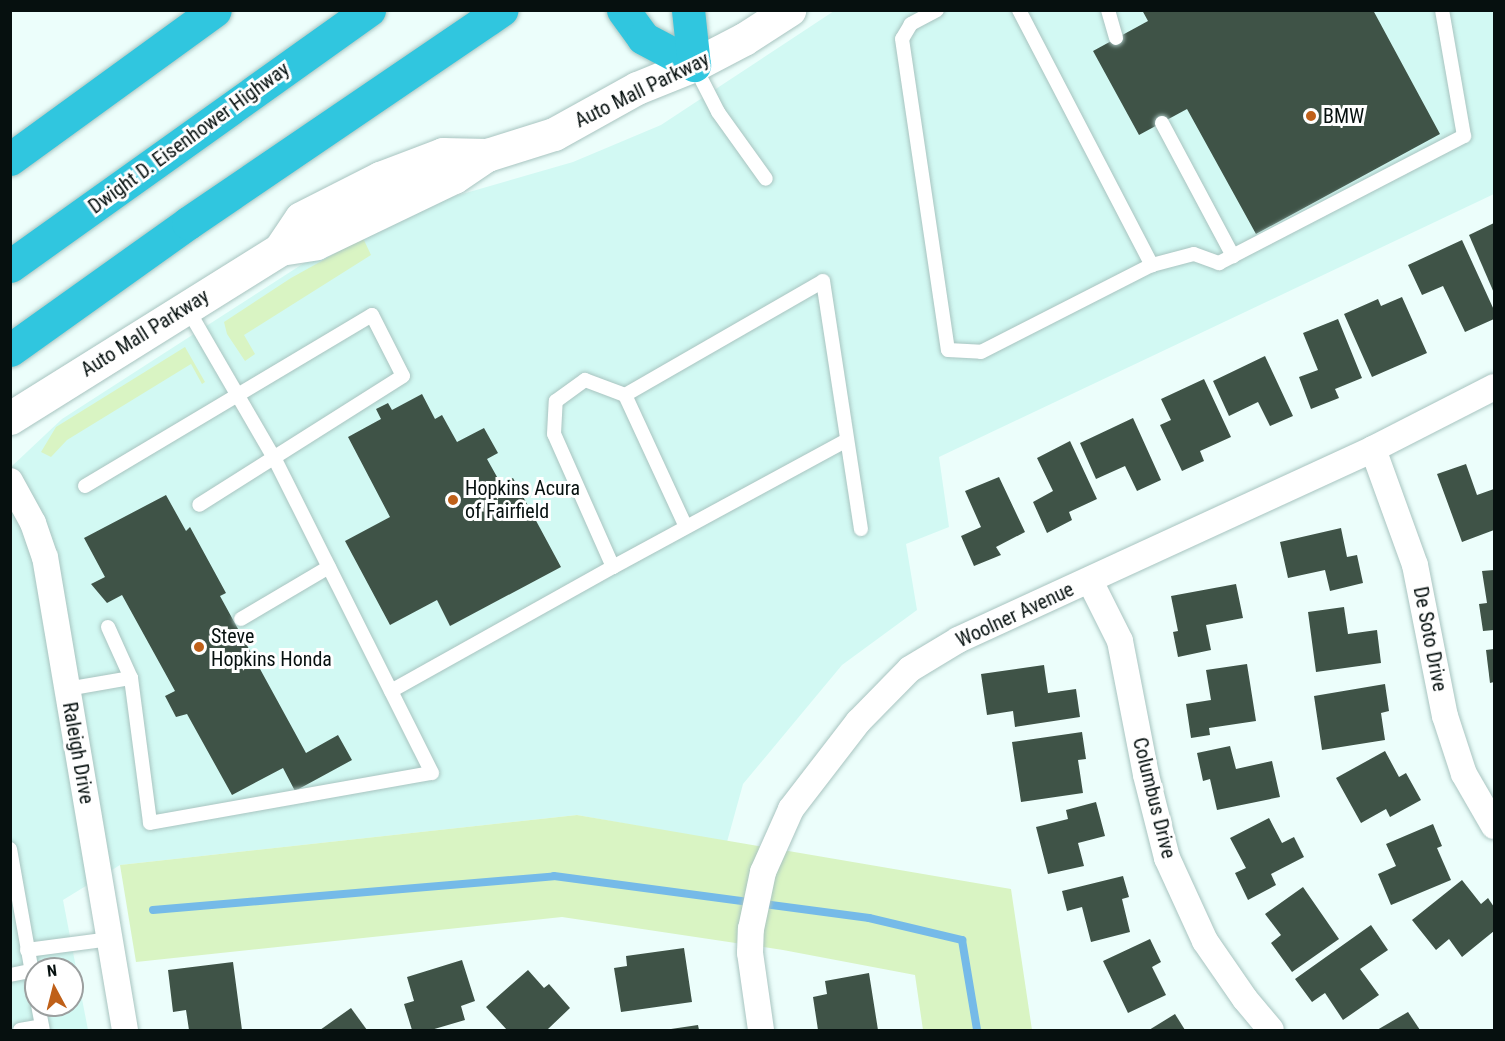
<!DOCTYPE html>
<html>
<head>
<meta charset="utf-8">
<style>
	body { margin:0 }
	#map { position:relative; width:1505px; height:1041px; overflow:hidden; background:#ecfefb; font-family:"Roboto Condensed",sans-serif }
	div>[style] { position:absolute }
	.built>* { inset:0; background:#d2f9f3 }
	.green>* { inset:0; background:#d9f4c3 }
	.stream>* { height:8px; margin:-4px; padding:0 4px; transform-origin:4px; border-radius:4px; background:#75bae8 }
	.building>* { inset:0; background:#3f5347 }
	.roads { filter:drop-shadow(0 0 2px #a8c4c0) drop-shadow(0 0 2px #a8c4c0) }
	.service>* { height:14px; margin:-7px; padding:0 7px; transform-origin:7px; border-radius:7px; background:#fff }
	.minor>* { height:26px; margin:-13px; padding:0 13px; transform-origin:13px; border-radius:13px; background:#fff }
	.tertiary>* { height:33px; margin:-16.5px; padding:0 16.5px; transform-origin:16.5px; border-radius:16.5px; background:#fff }
	.motorway>* { height:33px; margin:-16.5px; padding:0 16.5px; transform-origin:16.5px; border-radius:16.5px; background:#30c6df }
	.dots>* { width:16px; height:16px; translate:-50% -50%; box-sizing:border-box; border:3px solid #fff; border-radius:50% }
	span { translate:-50% -50%; white-space:nowrap; text-align:center; line-height:1.15; -webkit-text-stroke:6px #fff; paint-order:stroke }
	.street-label { font-size:20px; color:#06100f }
	.poi-label { font-size:20px; color:#06100f }
	.left { translate:0 -50%; text-align:left }
	.frame { position:absolute; inset:0; border:12px solid #06100f; pointer-events:none }
	.north { position:absolute; left:24px; top:957px; width:60px; height:60px; box-sizing:border-box; background:#fff; border:2px solid #9b9f9f; border-radius:50%; rotate:353deg; font-size:16px; font-weight:700; line-height:24px; text-align:center; color:#06100f }
	.north::after { content:''; display:block; margin:auto; width:21px; height:27px; background:#bf6019; clip-path:polygon(50% 0,100% 100%,50% 72%,0 100%) }
</style>
</head>
<body>
<div id="map">
	<div class="built">
		<div style="clip-path:polygon(evenodd,834px 11px,1494px 11px,1494px 194px,939px 457px,949px 527px,906px 544px,917px 610px,842px 665px,743px 784px,727px 842px,577px 815px,120px 865px,63px 900px,88px 1030px,11px 1030px,11px 467px,62px 419px,332px 245px,424px 205px,573px 162px,661px 125px,834px 11px,36px 969px,72px 969px,72px 1005px,36px 1005px,36px 969px)"></div>
	</div>
	<div class="green">
		<div style="clip-path:polygon(363px 238px,371px 255px,244px 335px,255px 354px,245px 361px,227px 334px,224px 322px,291px 278px)"></div>
		<div style="clip-path:polygon(185px 347px,205px 382px,202px 384px,191px 364px,67px 440px,51px 457px,41px 452px,56px 427px)"></div>
		<div style="clip-path:polygon(577px 815px,1011px 889px,1032px 1030px,923px 1030px,915px 975px,783px 950px,562px 917px,136px 962px,120px 865px)"></div>
	</div>
	<div class="stream">
		<div style="left:153px;top:910px;width:402px;rotate:-4.8deg"></div>
		<div style="left:554px;top:876px;width:318px;rotate:7.6deg"></div>
		<div style="left:869px;top:918px;width:96px;rotate:13.3deg"></div>
		<div style="left:962px;top:940px;width:91px;rotate:80.5deg"></div>
	</div>
	<div class="building">
		<div style="clip-path:polygon(1142px 10px,1373px 10px,1440px 134px,1256px 234px,1187px 109px,1139px 135px,1093px 51px,1148px 21px)"></div>
		<div style="clip-path:polygon(1494px 223px,1494px 293px,1469px 235px)"></div>
		<div style="clip-path:polygon(1462px 240px,1494px 310px,1494px 319px,1465px 332px,1443px 286px,1422px 295px,1408px 265px)"></div>
		<div style="clip-path:polygon(1402px 297px,1427px 353px,1372px 377px,1344px 314px,1378px 299px,1381px 306px)"></div>
		<div style="clip-path:polygon(1338px 319px,1362px 378px,1335px 389px,1339px 398px,1311px 409px,1299px 377px,1318px 370px,1303px 333px)"></div>
		<div style="clip-path:polygon(1265px 356px,1293px 416px,1270px 426px,1258px 402px,1229px 416px,1213px 381px)"></div>
		<div style="clip-path:polygon(1204px 379px,1231px 437px,1200px 451px,1204px 461px,1182px 471px,1160px 425px,1171px 420px,1161px 399px)"></div>
		<div style="clip-path:polygon(422px 394px,435px 419px,442px 415px,457px 442px,484px 428px,498px 453px,487px 459px,501px 484px,513px 478px,561px 567px,450px 626px,437px 600px,390px 625px,345px 541px,390px 517px,348px 437px,381px 419px,376px 409px,388px 403px,392px 410px)"></div>
		<div style="clip-path:polygon(1133px 418px,1161px 480px,1137px 491px,1125px 466px,1096px 479px,1080px 443px)"></div>
		<div style="clip-path:polygon(1070px 441px,1097px 499px,1069px 512px,1072px 520px,1047px 533px,1033px 502px,1053px 491px,1037px 458px)"></div>
		<div style="clip-path:polygon(1466px 464px,1477px 495px,1494px 489px,1494px 530px,1462px 542px,1437px 474px)"></div>
		<div style="clip-path:polygon(999px 477px,1025px 532px,996px 547px,1001px 555px,974px 566px,961px 536px,981px 527px,965px 491px)"></div>
		<div style="clip-path:polygon(166px 495px,186px 531px,190px 527px,226px 593px,220px 596px,306px 753px,338px 735px,352px 760px,295px 791px,283px 768px,232px 795px,187px 714px,176px 717px,165px 696px,175px 691px,122px 595px,107px 603px,91px 584px,105px 577px,84px 538px)"></div>
		<div style="clip-path:polygon(1341px 528px,1347px 557px,1357px 555px,1363px 583px,1330px 591px,1325px 570px,1288px 578px,1280px 542px)"></div>
		<div style="clip-path:polygon(1494px 570px,1494px 630px,1483px 631px,1479px 604px,1487px 603px,1482px 571px)"></div>
		<div style="clip-path:polygon(1236px 584px,1243px 618px,1206px 625px,1211px 650px,1178px 657px,1173px 632px,1178px 631px,1171px 596px)"></div>
		<div style="clip-path:polygon(1344px 607px,1348px 634px,1377px 630px,1381px 663px,1316px 672px,1308px 612px)"></div>
		<div style="clip-path:polygon(1494px 649px,1494px 682px,1490px 683px,1486px 650px)"></div>
		<div style="clip-path:polygon(1247px 664px,1256px 721px,1209px 728px,1210px 735px,1191px 738px,1186px 704px,1211px 700px,1206px 670px)"></div>
		<div style="clip-path:polygon(1044px 665px,1048px 693px,1076px 689px,1080px 717px,1015px 727px,1013px 711px,987px 715px,981px 674px)"></div>
		<div style="clip-path:polygon(1385px 684px,1389px 711px,1381px 713px,1385px 740px,1322px 750px,1314px 696px)"></div>
		<div style="clip-path:polygon(1082px 732px,1086px 759px,1078px 760px,1083px 793px,1021px 802px,1012px 742px)"></div>
		<div style="clip-path:polygon(1230px 746px,1236px 769px,1272px 761px,1280px 797px,1217px 810px,1210px 779px,1203px 781px,1197px 753px)"></div>
		<div style="clip-path:polygon(1385px 751px,1399px 777px,1406px 773px,1421px 800px,1390px 817px,1386px 809px,1361px 823px,1336px 778px)"></div>
		<div style="clip-path:polygon(1096px 802px,1105px 836px,1078px 843px,1084px 866px,1048px 874px,1036px 827px,1068px 819px,1066px 810px)"></div>
		<div style="clip-path:polygon(1269px 818px,1282px 843px,1294px 837px,1304px 857px,1271px 874px,1276px 885px,1248px 900px,1235px 873px,1246px 868px,1230px 838px)"></div>
		<div style="clip-path:polygon(1433px 824px,1442px 846px,1437px 848px,1451px 880px,1391px 905px,1378px 874px,1396px 866px,1386px 844px)"></div>
		<div style="clip-path:polygon(1123px 876px,1129px 897px,1122px 899px,1130px 932px,1091px 942px,1082px 907px,1067px 911px,1062px 891px)"></div>
		<div style="clip-path:polygon(1462px 880px,1481px 904px,1488px 898px,1494px 907px,1494px 931px,1462px 957px,1449px 939px,1436px 950px,1412px 920px)"></div>
		<div style="clip-path:polygon(1303px 887px,1339px 939px,1292px 972px,1271px 943px,1281px 935px,1265px 914px)"></div>
		<div style="clip-path:polygon(1371px 925px,1388px 950px,1360px 969px,1379px 995px,1343px 1020px,1325px 993px,1312px 1002px,1295px 979px)"></div>
		<div style="clip-path:polygon(1150px 939px,1161px 962px,1152px 967px,1166px 995px,1128px 1013px,1103px 961px)"></div>
		<div style="clip-path:polygon(684px 948px,692px 1002px,621px 1012px,614px 968px,627px 966px,626px 956px)"></div>
		<div style="clip-path:polygon(462px 960px,475px 1001px,461px 1006px,465px 1020px,431px 1030px,412px 1030px,404px 1004px,414px 1001px,407px 977px)"></div>
		<div style="clip-path:polygon(233px 962px,242px 1030px,189px 1030px,186px 1010px,173px 1012px,168px 970px)"></div>
		<div style="clip-path:polygon(528px 970px,544px 988px,549px 984px,570px 1008px,548px 1029px,549px 1030px,507px 1030px,486px 1007px)"></div>
		<div style="clip-path:polygon(869px 973px,878px 1030px,818px 1030px,813px 997px,827px 994px,825px 981px)"></div>
		<div style="clip-path:polygon(351px 1008px,367px 1030px,320px 1030px)"></div>
		<div style="clip-path:polygon(1408px 1012px,1420px 1030px,1377px 1030px)"></div>
		<div style="clip-path:polygon(1175px 1014px,1185px 1030px,1149px 1030px)"></div>
		<div style="clip-path:polygon(698px 1025px,699px 1030px,671px 1030px,671px 1029px)"></div>
	</div>
	<div class="roads">
		<div class="service">
			<div style="left:937px;top:10px;width:30px;rotate:152deg"></div>
			<div style="left:911px;top:24px;width:17px;rotate:121deg"></div>
			<div style="left:902px;top:39px;width:314px;rotate:81.6deg"></div>
			<div style="left:948px;top:350px;width:33px;rotate:3deg"></div>
			<div style="left:981px;top:352px;width:192px;rotate:-27deg"></div>
			<div style="left:1152px;top:265px;width:43px;rotate:-14.7deg"></div>
			<div style="left:1194px;top:254px;width:27px;rotate:20deg"></div>
			<div style="left:1219px;top:263px;width:276px;rotate:-27.4deg"></div>
			<div style="left:1464px;top:136px;width:128px;rotate:-99.9deg"></div>
			<div style="left:1019px;top:10px;width:288px;rotate:62.5deg"></div>
			<div style="left:1108px;top:10px;width:29px;rotate:74deg"></div>
			<div style="left:694px;top:65px;width:53px;rotate:62.9deg"></div>
			<div style="left:718px;top:112px;width:82px;rotate:54.4deg"></div>
			<div style="left:1162px;top:123px;width:151px;rotate:61.9deg"></div>
			<div style="left:625px;top:395px;width:145px;rotate:65.2deg"></div>
			<div style="left:85px;top:486px;width:334px;rotate:-30.8deg"></div>
			<div style="left:372px;top:315px;width:68px;rotate:63.1deg"></div>
			<div style="left:403px;top:376px;width:241px;rotate:147.7deg"></div>
			<div style="left:613px;top:567px;width:266px;rotate:-28.5deg"></div>
			<div style="left:241px;top:619px;width:102px;rotate:-30.6deg"></div>
			<div style="left:108px;top:627px;width:56px;rotate:65.7deg"></div>
			<div style="left:131px;top:678px;width:146px;rotate:82.5deg"></div>
			<div style="left:150px;top:823px;width:286px;rotate:-10.1deg"></div>
			<div style="left:432px;top:773px;width:352px;rotate:-116.6deg"></div>
			<div style="left:274px;top:458px;width:176px;rotate:-120.1deg"></div>
			<div style="left:67px;top:689px;width:65px;rotate:-9.8deg"></div>
			<div style="left:391px;top:691px;width:254px;rotate:-29.2deg"></div>
			<div style="left:613px;top:567px;width:145px;rotate:-113.9deg"></div>
			<div style="left:554px;top:434px;width:33px;rotate:-87deg"></div>
			<div style="left:556px;top:401px;width:36px;rotate:-36deg"></div>
			<div style="left:585px;top:380px;width:43px;rotate:20.6deg"></div>
			<div style="left:625px;top:395px;width:228px;rotate:-29.9deg"></div>
			<div style="left:823px;top:281px;width:251px;rotate:81.3deg"></div>
			<div style="left:10px;top:849px;width:148px;rotate:79.9deg"></div>
			<div style="left:27px;top:950px;width:84px;rotate:-7.5deg"></div>
			<div style="left:10px;top:975px;width:21px;rotate:-11deg"></div>
			<div style="left:38px;top:1005px;width:25px;rotate:79deg"></div>
			<div style="left:20px;top:1030px;width:22px;rotate:-10deg"></div>
		</div>
		<div class="minor">
			<div style="left:1373px;top:449px;width:123px;rotate:70.1deg"></div>
			<div style="left:1415px;top:565px;width:154px;rotate:78.8deg"></div>
			<div style="left:1445px;top:716px;width:61px;rotate:71.9deg"></div>
			<div style="left:1464px;top:774px;width:60px;rotate:60deg"></div>
			<div style="left:10px;top:481px;width:48px;rotate:61.3deg"></div>
			<div style="left:33px;top:523px;width:36px;rotate:71deg"></div>
			<div style="left:45px;top:557px;width:480px;rotate:80.4deg"></div>
			<div style="left:1090px;top:581px;width:67px;rotate:63.4deg"></div>
			<div style="left:1120px;top:641px;width:136px;rotate:79deg"></div>
			<div style="left:1146px;top:775px;width:86px;rotate:75.8deg"></div>
			<div style="left:1167px;top:858px;width:91px;rotate:65.4deg"></div>
			<div style="left:1205px;top:941px;width:70px;rotate:55.4deg"></div>
			<div style="left:1245px;top:999px;width:40px;rotate:50deg"></div>
			<div style="left:761px;top:1030px;width:78px;rotate:-98.1deg"></div>
			<div style="left:750px;top:953px;width:24px;rotate:-88deg"></div>
			<div style="left:751px;top:929px;width:58px;rotate:-78.1deg"></div>
			<div style="left:763px;top:872px;width:69px;rotate:-66deg"></div>
			<div style="left:791px;top:809px;width:110px;rotate:-52.4deg"></div>
			<div style="left:858px;top:722px;width:74px;rotate:-45.5deg"></div>
			<div style="left:910px;top:669px;width:56px;rotate:-31.1deg"></div>
			<div style="left:958px;top:640px;width:457px;rotate:-24.7deg"></div>
			<div style="left:1373px;top:449px;width:136px;rotate:-27.1deg"></div>
		</div>
		<div class="tertiary">
			<div style="left:280px;top:249px;width:37px;rotate:-56deg"></div>
			<div style="left:301px;top:218px;width:89px;rotate:-26.9deg"></div>
			<div style="left:380px;top:178px;width:67px;rotate:-20.9deg"></div>
			<div style="left:443px;top:154px;width:44px;rotate:1.3deg"></div>
			<div style="left:10px;top:418px;width:319px;rotate:-32deg"></div>
			<div style="left:280px;top:249px;width:36px;rotate:-9deg"></div>
			<div style="left:316px;top:243px;width:153px;rotate:-25.6deg"></div>
			<div style="left:454px;top:177px;width:40px;rotate:-34deg"></div>
			<div style="left:487px;top:155px;width:70px;rotate:-17.4deg"></div>
			<div style="left:554px;top:134px;width:95px;rotate:-29deg"></div>
			<div style="left:637px;top:88px;width:61px;rotate:-22deg"></div>
			<div style="left:694px;top:65px;width:56px;rotate:-27.5deg"></div>
			<div style="left:744px;top:39px;width:54px;rotate:-32.8deg"></div>
		</div>
		<div class="motorway">
			<div style="left:623px;top:10px;width:34px;rotate:54deg"></div>
			<div style="left:643px;top:38px;width:58px;rotate:27.9deg"></div>
			<div style="left:688px;top:10px;width:55px;rotate:83.8deg"></div>
			<div style="left:10px;top:159px;width:253px;rotate:-36deg"></div>
			<div style="left:10px;top:266px;width:441px;rotate:-35.5deg"></div>
			<div style="left:10px;top:350px;width:219px;rotate:-35.5deg"></div>
			<div style="left:188px;top:223px;width:379px;rotate:-34.2deg"></div>
		</div>
	</div>
	<div class="dots">
		<div style="left:1311px;top:116px;background:#bf6019"></div>
		<div style="left:453px;top:500px;background:#bf6019"></div>
		<div style="left:199px;top:647px;background:#bf6019"></div>
	</div>
	<div class="street-label">
		<span style="left:642px;top:90px;rotate:-26deg">Auto Mall Parkway</span>
		<span style="left:189px;top:138px;rotate:-36deg">Dwight D. Eisenhower Highway</span>
		<span style="left:145px;top:333px;rotate:-32deg">Auto Mall Parkway</span>
		<span style="left:1015px;top:615px;rotate:-25deg">Woolner Avenue</span>
		<span style="left:1430px;top:639px;rotate:79deg">De Soto Drive</span>
		<span style="left:78px;top:753px;rotate:80deg">Raleigh Drive</span>
		<span style="left:1154px;top:798px;rotate:76deg">Columbus Drive</span>
	</div>
	<div class="poi-label">
		<span class="left" style="left:1323px;top:116px">BMW</span>
		<span class="left" style="left:465px;top:500px">Hopkins Acura<br>of Fairfield</span>
		<span class="left" style="left:211px;top:648px">Steve<br>Hopkins Honda</span>
	</div>
	<div class="frame"></div>
	<div class="north">N</div>
</div>
</body>
</html>
